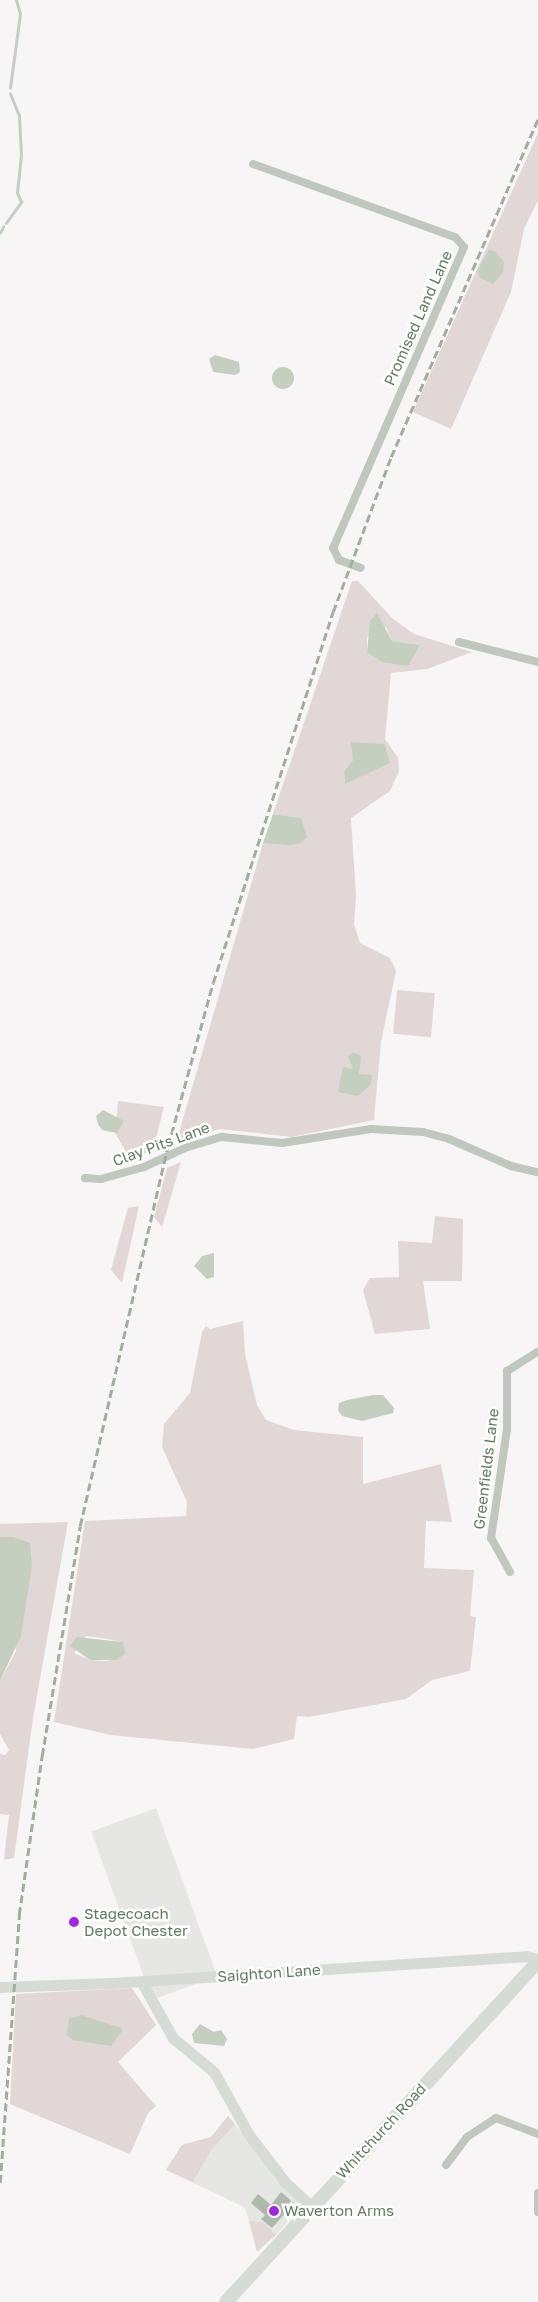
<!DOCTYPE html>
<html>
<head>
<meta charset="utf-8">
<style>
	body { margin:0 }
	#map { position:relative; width:538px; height:2302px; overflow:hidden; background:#f8f5f7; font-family:"Golos Text",sans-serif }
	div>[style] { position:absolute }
	.built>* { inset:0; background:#e6e6e5; transform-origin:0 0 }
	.green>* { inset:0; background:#e0d7d6; transform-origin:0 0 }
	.water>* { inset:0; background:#c4cfc0 }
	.round { border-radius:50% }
	.stream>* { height:2.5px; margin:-1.25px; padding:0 1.25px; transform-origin:1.25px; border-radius:1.25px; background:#c4cfc0 }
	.building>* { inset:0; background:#aebaac }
	.street>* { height:8px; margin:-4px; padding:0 4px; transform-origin:4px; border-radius:4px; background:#bfc7be }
	.secondary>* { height:11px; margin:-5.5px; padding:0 5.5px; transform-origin:5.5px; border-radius:5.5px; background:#d6dcd5 }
	.highway>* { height:14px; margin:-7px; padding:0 7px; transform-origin:7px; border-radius:7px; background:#d6dcd5 }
	.rail>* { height:2.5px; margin-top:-1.25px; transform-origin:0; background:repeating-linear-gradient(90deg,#a1ad9f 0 8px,transparent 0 12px) }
	.dots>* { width:14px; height:14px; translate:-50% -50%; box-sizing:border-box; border:2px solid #fff; border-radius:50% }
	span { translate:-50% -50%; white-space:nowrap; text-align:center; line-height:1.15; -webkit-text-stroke:5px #fff; paint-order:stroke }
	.street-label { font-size:15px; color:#617b5e }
	.poi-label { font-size:15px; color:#617b5e }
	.left { translate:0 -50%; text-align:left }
</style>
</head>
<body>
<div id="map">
	<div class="built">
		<div style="left:156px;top:1808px;width:179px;height:69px;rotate:70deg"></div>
		<div style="clip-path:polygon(228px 2116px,303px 2206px,276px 2235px,263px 2222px,249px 2221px,244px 2207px,166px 2170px,182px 2145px,211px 2137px)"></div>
	</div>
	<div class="green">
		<div style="clip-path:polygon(538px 133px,538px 200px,524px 229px,511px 292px,451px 429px,413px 412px)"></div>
		<div style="clip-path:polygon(evenodd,352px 581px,358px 581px,392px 618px,414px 634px,472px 652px,427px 669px,391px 673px,385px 739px,398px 758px,399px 771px,390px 791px,351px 818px,356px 895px,354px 924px,360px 943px,390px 958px,396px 971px,381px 1042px,374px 1120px,292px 1137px,220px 1129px,176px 1143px,263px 843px,296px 843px,301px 818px,273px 814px,352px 581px,386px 627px,392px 641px,420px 645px,367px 652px,367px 637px,386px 627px,352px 581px,385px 744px,390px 763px,345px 783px,344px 771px,353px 760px,385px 744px)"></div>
		<div style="left:397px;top:990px;width:38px;height:44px;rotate:5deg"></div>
		<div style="clip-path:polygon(118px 1101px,164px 1107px,153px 1150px,123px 1161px,124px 1148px,115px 1133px)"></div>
		<div style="clip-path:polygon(181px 1162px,162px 1227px,154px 1217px,167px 1168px)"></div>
		<div style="clip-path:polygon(139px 1206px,122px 1283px,111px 1270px,128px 1208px)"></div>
		<div style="clip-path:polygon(435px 1216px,463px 1219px,462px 1281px,423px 1281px,430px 1329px,375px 1334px,363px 1290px,370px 1278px,399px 1277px,398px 1241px,432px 1243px)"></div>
		<div style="clip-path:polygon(evenodd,243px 1321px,245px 1354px,257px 1405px,266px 1420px,294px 1430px,363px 1437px,363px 1484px,441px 1464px,452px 1522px,426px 1521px,424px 1568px,474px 1570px,470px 1616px,476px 1617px,470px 1671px,432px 1680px,406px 1699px,309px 1717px,297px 1716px,294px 1739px,253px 1749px,111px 1735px,54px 1722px,85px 1521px,186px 1516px,187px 1502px,162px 1447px,164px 1424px,190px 1393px,202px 1332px,206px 1326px,210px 1329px,243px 1321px,86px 1636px,102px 1638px,122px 1642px,108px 1661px,90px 1660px,74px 1653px,86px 1636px)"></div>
		<div style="clip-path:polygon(68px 1522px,33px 1718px,14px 1858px,4px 1860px,9px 1815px,0 1814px,0 1754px,5px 1755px,9px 1750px,0 1734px,0 1681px,16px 1651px,13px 1537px,0 1537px,0 1524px)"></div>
		<div style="clip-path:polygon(132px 1988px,156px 2025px,118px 2062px,156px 2106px,148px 2113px,130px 2154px,10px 2104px,16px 1994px)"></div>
		<div style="clip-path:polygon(228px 2116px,235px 2124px,211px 2150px,193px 2182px,166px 2170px,182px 2145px,211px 2137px)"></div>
		<div style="clip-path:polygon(249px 2221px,263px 2222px,276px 2235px,257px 2252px)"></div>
	</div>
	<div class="water">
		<div style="clip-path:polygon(489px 250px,495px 251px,504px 262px,503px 272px,493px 284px,480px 278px,477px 271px)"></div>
		<div style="clip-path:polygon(215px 355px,239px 362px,240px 372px,235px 375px,213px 372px,209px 359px)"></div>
		<div class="round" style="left:272px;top:367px;width:22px;height:22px"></div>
		<div style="clip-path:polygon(377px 613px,392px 641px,420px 645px,408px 666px,382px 662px,367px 652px,370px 621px)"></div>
		<div style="clip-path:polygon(351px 742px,385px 744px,390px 763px,345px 784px,344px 771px,353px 760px)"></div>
		<div style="clip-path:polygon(273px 814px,301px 818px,307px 837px,301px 843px,290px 845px,263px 843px)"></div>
		<div style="clip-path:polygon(353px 1052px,361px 1056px,359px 1074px,372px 1075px,371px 1084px,358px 1096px,338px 1092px,343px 1067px,353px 1069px,348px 1056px)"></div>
		<div style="clip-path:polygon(103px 1110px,124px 1121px,117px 1133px,102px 1130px,98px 1124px,96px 1116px)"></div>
		<div style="clip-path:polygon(214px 1253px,214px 1277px,207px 1279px,194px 1266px,202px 1256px)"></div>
		<div style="clip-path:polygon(373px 1395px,383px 1395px,394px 1408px,393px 1413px,362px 1421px,342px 1416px,338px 1410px,339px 1403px,347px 1400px)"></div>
		<div style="clip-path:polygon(13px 1537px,30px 1543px,32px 1566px,21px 1636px,0 1681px,0 1537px)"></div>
		<div style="clip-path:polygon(77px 1637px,122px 1642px,126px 1653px,116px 1660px,90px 1660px,70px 1646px)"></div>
		<div style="clip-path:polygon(81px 2015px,121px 2028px,122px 2031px,111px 2046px,73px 2040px,67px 2035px,69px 2019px)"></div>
		<div style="clip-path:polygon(200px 2024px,214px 2032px,221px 2030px,227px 2039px,224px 2046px,194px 2043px,192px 2034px)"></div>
	</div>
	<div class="stream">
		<div style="left:10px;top:88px;width:75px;rotate:-82.3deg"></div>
		<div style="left:20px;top:14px;width:15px;rotate:-106deg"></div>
		<div style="left:6px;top:223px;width:26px;rotate:-54deg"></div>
		<div style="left:21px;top:202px;width:10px;rotate:-114deg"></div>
		<div style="left:17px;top:193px;width:38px;rotate:-84deg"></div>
		<div style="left:21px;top:155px;width:39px;rotate:-93deg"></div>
		<div style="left:19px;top:116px;width:24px;rotate:-112deg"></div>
		<div style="left:0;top:233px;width:7px;rotate:-63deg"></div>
	</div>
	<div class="building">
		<div style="clip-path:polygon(281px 2192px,294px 2203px,272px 2228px,261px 2219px,265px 2215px,251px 2203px,258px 2194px,271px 2205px)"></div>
	</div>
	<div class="street">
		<div style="left:253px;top:164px;width:215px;rotate:19.9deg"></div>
		<div style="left:455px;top:237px;width:13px;rotate:48deg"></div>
		<div style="left:464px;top:247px;width:328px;rotate:113.5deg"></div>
		<div style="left:333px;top:548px;width:13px;rotate:63deg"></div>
		<div style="left:339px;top:560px;width:23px;rotate:20deg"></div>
		<div style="left:459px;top:642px;width:81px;rotate:14.2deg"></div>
		<div style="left:85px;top:1178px;width:16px;rotate:4deg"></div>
		<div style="left:101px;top:1179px;width:45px;rotate:-15.6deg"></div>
		<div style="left:144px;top:1167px;width:45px;rotate:-24.9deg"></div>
		<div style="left:185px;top:1148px;width:39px;rotate:-17deg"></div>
		<div style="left:222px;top:1137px;width:60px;rotate:5.7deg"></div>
		<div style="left:282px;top:1143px;width:90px;rotate:-8.9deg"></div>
		<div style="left:371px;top:1129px;width:52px;rotate:3.3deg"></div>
		<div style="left:423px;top:1132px;width:27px;rotate:15deg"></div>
		<div style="left:449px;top:1139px;width:68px;rotate:23.5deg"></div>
		<div style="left:511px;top:1166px;width:28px;rotate:13deg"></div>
		<div style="left:510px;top:1572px;width:39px;rotate:-119deg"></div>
		<div style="left:491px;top:1538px;width:110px;rotate:-81.6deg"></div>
		<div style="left:507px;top:1429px;width:58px;rotate:-90deg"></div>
		<div style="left:507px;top:1371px;width:36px;rotate:-32deg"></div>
		<div style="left:446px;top:2165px;width:35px;rotate:-53deg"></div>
		<div style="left:467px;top:2137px;width:35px;rotate:-33deg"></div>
		<div style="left:496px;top:2118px;width:45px;rotate:20.9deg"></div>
		<div style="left:538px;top:2193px;width:19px;rotate:90deg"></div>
	</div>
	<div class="secondary">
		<div style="left:141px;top:1981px;width:65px;rotate:60.7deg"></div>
		<div style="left:173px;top:2038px;width:53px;rotate:39.7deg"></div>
		<div style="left:214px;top:2072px;width:72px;rotate:60.9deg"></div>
		<div style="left:249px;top:2135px;width:59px;rotate:52.5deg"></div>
		<div style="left:285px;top:2182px;width:35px;rotate:43deg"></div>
		<div style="left:0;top:1987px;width:112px;rotate:-2deg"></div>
		<div style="left:112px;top:1983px;width:415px;rotate:-3.7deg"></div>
		<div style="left:526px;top:1956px;width:12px;rotate:14deg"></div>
	</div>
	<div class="highway">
		<div style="left:226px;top:2302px;width:462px;rotate:-47.5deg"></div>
	</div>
	<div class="rail">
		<div style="left:0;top:2183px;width:269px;rotate:-85.9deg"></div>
		<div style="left:19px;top:1915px;width:161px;rotate:-81.8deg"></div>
		<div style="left:42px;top:1756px;width:233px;rotate:-80.6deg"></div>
		<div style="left:80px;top:1526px;width:390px;rotate:-77deg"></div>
		<div style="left:168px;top:1146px;width:169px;rotate:-74.6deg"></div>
		<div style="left:213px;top:983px;width:390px;rotate:-72.1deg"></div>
		<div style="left:333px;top:612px;width:165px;rotate:-69.5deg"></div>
		<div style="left:391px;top:457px;width:369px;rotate:-66.5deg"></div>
	</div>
	<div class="dots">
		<div style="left:74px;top:1922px;background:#a522ea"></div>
		<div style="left:274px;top:2211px;background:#a522ea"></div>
	</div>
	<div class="street-label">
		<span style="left:418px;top:318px;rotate:-66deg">Promised Land Lane</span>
		<span style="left:161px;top:1144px;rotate:-20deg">Clay Pits Lane</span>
		<span style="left:486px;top:1469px;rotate:-83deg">Greenfields Lane</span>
		<span style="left:269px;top:1973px;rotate:-4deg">Saighton Lane</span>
		<span style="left:381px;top:2131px;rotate:-47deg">Whitchurch Road</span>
	</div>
	<div class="poi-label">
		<span class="left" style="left:84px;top:1922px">Stagecoach<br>Depot Chester</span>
		<span class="left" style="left:284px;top:2211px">Waverton Arms</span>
	</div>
</div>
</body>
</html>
